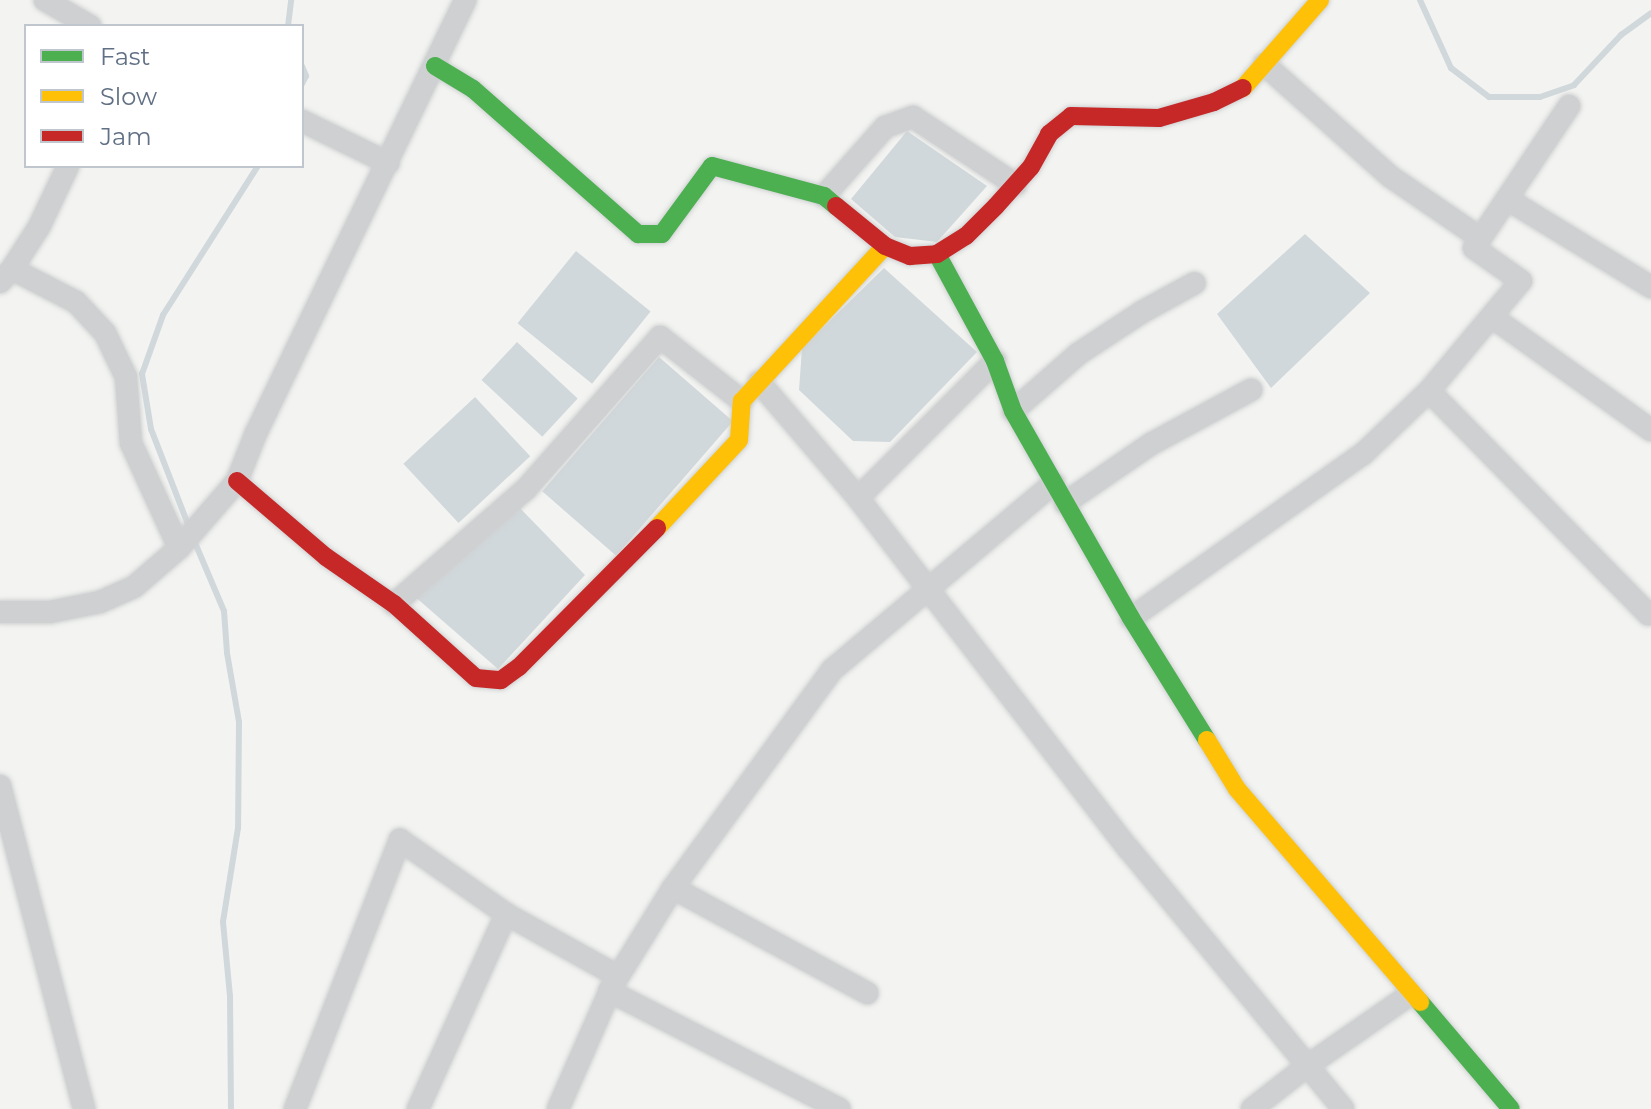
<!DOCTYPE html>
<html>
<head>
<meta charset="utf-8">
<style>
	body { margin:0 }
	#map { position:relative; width:1651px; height:1109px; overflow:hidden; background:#f3f4f1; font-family:Montserrat,sans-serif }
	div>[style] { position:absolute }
	.water>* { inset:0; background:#d1d8db; transform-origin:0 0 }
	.stream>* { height:6px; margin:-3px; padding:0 3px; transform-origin:3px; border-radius:3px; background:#d1d8db }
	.roads { filter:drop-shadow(0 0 2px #cfd1d2) drop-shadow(0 0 2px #cfd1d2) }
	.street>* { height:22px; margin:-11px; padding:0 11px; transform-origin:11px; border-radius:11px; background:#cfd0d1 }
	.fast>* { height:18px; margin:-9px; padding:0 9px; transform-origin:9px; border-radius:9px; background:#4caf50 }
	.slow>* { height:18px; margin:-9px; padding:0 9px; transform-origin:9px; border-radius:9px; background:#ffc107 }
	.jam>* { height:18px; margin:-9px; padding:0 9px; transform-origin:9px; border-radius:9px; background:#c62828 }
	span { translate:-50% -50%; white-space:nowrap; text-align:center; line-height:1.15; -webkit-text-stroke:8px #fff; paint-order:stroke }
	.legend { position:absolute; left:24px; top:24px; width:280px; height:144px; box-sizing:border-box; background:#fff; border:2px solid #c0c6ce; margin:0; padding:10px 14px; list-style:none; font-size:24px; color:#617084 }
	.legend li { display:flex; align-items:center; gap:16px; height:40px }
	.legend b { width:40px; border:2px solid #c0c6ce }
</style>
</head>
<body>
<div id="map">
	<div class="water">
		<div style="clip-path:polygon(907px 131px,987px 186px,937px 242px,895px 237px,851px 199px)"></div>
		<div style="clip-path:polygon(1305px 234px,1370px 293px,1271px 388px,1217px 314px)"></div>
		<div style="left:576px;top:251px;width:96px;height:93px;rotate:39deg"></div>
		<div style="clip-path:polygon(884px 268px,977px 352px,890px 442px,853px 441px,799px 390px,802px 348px)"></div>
		<div style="left:517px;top:342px;width:83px;height:52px;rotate:43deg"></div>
		<div style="left:659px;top:357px;width:98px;height:178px;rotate:41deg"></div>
		<div style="left:475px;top:397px;width:81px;height:98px;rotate:47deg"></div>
		<div style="clip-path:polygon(517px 505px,585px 575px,498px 669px,413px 595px)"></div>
	</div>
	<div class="stream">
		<div style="left:1420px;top:0;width:75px;rotate:65.5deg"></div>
		<div style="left:1451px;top:68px;width:48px;rotate:37.3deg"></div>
		<div style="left:1489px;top:97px;width:51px"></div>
		<div style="left:1540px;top:97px;width:36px;rotate:-19deg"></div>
		<div style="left:1574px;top:85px;width:69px;rotate:-46.8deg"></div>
		<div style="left:1621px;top:35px;width:37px;rotate:-36deg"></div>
		<div style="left:288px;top:26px;width:26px;rotate:-83deg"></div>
		<div style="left:302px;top:66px;width:11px;rotate:68deg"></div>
		<div style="left:306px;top:76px;width:9px;rotate:117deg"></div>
		<div style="left:189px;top:527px;width:105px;rotate:-111.2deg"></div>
		<div style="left:151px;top:429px;width:56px;rotate:-99.3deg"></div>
		<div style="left:142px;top:374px;width:63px;rotate:-70.4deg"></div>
		<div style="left:163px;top:315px;width:177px;rotate:-57.5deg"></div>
		<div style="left:193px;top:538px;width:79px;rotate:67deg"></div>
		<div style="left:224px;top:611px;width:42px;rotate:85.9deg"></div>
		<div style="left:227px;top:653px;width:70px;rotate:80.1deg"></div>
		<div style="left:239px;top:722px;width:106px;rotate:90.5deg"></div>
		<div style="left:238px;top:828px;width:95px;rotate:99.1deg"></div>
		<div style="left:223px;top:922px;width:74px;rotate:84.6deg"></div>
		<div style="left:230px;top:996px;width:113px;rotate:89.5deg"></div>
	</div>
	<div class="roads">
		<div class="street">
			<div style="left:45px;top:0;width:52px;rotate:30deg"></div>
			<div style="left:1264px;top:64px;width:170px;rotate:41.7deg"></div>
			<div style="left:1391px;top:177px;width:108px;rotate:34.4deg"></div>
			<div style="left:302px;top:121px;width:96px;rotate:26deg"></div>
			<div style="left:824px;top:196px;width:92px;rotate:-48.5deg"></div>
			<div style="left:885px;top:127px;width:30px;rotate:-20deg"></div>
			<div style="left:913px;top:117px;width:123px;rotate:33.4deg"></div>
			<div style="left:1507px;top:199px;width:169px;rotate:31.4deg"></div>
			<div style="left:12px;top:269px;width:72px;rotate:27.3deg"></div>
			<div style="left:76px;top:302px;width:42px;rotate:46.9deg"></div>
			<div style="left:105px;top:333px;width:49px;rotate:64.5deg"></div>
			<div style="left:126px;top:377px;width:66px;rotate:85.7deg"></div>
			<div style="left:131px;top:443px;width:115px;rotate:65.4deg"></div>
			<div style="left:0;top:282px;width:18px;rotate:-47deg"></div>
			<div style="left:12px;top:269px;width:50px;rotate:-57.3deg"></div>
			<div style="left:39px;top:227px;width:68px;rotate:-64.6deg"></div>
			<div style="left:1492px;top:317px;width:195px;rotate:35.4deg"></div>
			<div style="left:759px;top:382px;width:153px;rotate:49.5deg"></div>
			<div style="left:858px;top:498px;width:442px;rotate:52.4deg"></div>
			<div style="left:1128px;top:848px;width:338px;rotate:50.5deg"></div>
			<div style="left:1429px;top:391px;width:313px;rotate:45.5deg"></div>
			<div style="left:1013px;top:411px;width:86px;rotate:-41.2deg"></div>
			<div style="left:1078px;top:354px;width:77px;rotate:-33.3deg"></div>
			<div style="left:1142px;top:312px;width:60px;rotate:-28.7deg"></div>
			<div style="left:858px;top:498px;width:194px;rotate:-45deg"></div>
			<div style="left:1065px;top:503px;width:104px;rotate:-34.5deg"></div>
			<div style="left:1151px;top:444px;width:114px;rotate:-28.4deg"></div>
			<div style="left:394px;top:604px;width:175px;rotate:-41.1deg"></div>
			<div style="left:526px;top:489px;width:203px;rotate:-48.6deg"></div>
			<div style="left:660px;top:337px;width:104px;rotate:38deg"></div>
			<div style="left:0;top:612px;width:50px"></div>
			<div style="left:50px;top:612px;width:51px;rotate:-11.3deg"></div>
			<div style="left:100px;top:602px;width:37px;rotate:-24deg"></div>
			<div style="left:134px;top:587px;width:60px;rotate:-40.9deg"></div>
			<div style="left:179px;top:548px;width:89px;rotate:-49.1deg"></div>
			<div style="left:237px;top:481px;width:52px;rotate:-68.4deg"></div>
			<div style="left:256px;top:433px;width:481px;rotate:-64.2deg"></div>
			<div style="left:1131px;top:618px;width:284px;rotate:-35.3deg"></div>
			<div style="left:1363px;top:454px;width:91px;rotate:-43.7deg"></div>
			<div style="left:1429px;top:391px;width:143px;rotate:-50.1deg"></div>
			<div style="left:1521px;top:281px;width:57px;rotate:-144.9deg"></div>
			<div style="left:1474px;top:248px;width:171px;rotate:-56.2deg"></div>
			<div style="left:0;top:786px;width:334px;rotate:75.4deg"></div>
			<div style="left:673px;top:888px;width:221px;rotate:28.4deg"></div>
			<div style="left:609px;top:991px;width:259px;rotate:27.1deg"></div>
			<div style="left:295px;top:1109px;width:289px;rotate:-68.7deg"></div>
			<div style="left:400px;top:840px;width:129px;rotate:34.9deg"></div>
			<div style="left:506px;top:914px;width:128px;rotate:29deg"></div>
			<div style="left:418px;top:1109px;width:214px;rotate:-65.7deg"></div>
			<div style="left:558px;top:1109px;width:132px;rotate:-66.3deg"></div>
			<div style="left:611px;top:988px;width:118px;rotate:-58.2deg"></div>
			<div style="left:673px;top:888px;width:270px;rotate:-53.9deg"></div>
			<div style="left:832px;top:670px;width:290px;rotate:-40.1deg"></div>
			<div style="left:1252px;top:1109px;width:70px;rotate:-38deg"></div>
			<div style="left:1307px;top:1066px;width:126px;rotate:-34.7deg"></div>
		</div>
		<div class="fast">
			<div style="left:435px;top:66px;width:44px;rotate:31.2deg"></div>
			<div style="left:473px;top:89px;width:220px;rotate:41.3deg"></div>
			<div style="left:638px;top:234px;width:24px"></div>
			<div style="left:662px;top:234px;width:84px;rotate:-53.7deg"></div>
			<div style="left:712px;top:166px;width:116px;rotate:15deg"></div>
			<div style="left:824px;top:196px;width:16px;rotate:40deg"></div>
			<div style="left:937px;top:254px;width:122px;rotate:61.5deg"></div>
			<div style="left:995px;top:361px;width:53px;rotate:70.2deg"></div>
			<div style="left:1013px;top:411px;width:238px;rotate:60.3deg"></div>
			<div style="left:1131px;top:618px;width:144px;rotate:58.1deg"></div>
			<div style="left:1420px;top:1002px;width:140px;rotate:49.6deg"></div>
		</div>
		<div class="slow">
			<div style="left:1243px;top:88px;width:117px;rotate:-48.8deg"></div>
			<div style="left:657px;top:528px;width:120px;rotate:-47deg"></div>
			<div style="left:739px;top:440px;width:39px;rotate:-86deg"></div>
			<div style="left:742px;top:401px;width:211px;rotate:-47.3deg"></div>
			<div style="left:1207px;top:740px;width:57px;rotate:58.5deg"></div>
			<div style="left:1237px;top:789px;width:281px;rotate:49.3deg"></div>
		</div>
		<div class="jam">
			<div style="left:836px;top:206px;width:63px;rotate:39.2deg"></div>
			<div style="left:885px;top:246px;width:27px;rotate:22deg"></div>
			<div style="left:910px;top:256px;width:27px;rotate:-4deg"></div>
			<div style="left:937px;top:254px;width:34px;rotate:-32deg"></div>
			<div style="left:966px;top:236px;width:42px;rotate:-45deg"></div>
			<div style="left:996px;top:206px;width:52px;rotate:-48.1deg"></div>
			<div style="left:1031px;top:167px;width:38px;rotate:-61deg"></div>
			<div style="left:1049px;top:134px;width:28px;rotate:-39deg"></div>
			<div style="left:1071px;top:116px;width:88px;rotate:1.3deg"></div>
			<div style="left:1159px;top:118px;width:57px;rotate:-16.2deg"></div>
			<div style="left:1214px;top:102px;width:32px;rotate:-26deg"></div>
			<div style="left:237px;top:481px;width:117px;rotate:40.5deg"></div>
			<div style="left:326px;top:557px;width:83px;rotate:34.7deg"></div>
			<div style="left:394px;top:604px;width:110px;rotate:42.1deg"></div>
			<div style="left:476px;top:678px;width:25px;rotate:5deg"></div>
			<div style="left:501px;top:680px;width:22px;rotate:-36deg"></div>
			<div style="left:519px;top:667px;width:196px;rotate:-45.2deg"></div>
		</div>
	</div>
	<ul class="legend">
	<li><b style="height:10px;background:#4caf50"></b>Fast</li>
	<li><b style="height:10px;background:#ffc107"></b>Slow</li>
	<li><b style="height:10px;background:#c62828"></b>Jam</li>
	</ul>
</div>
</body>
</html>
